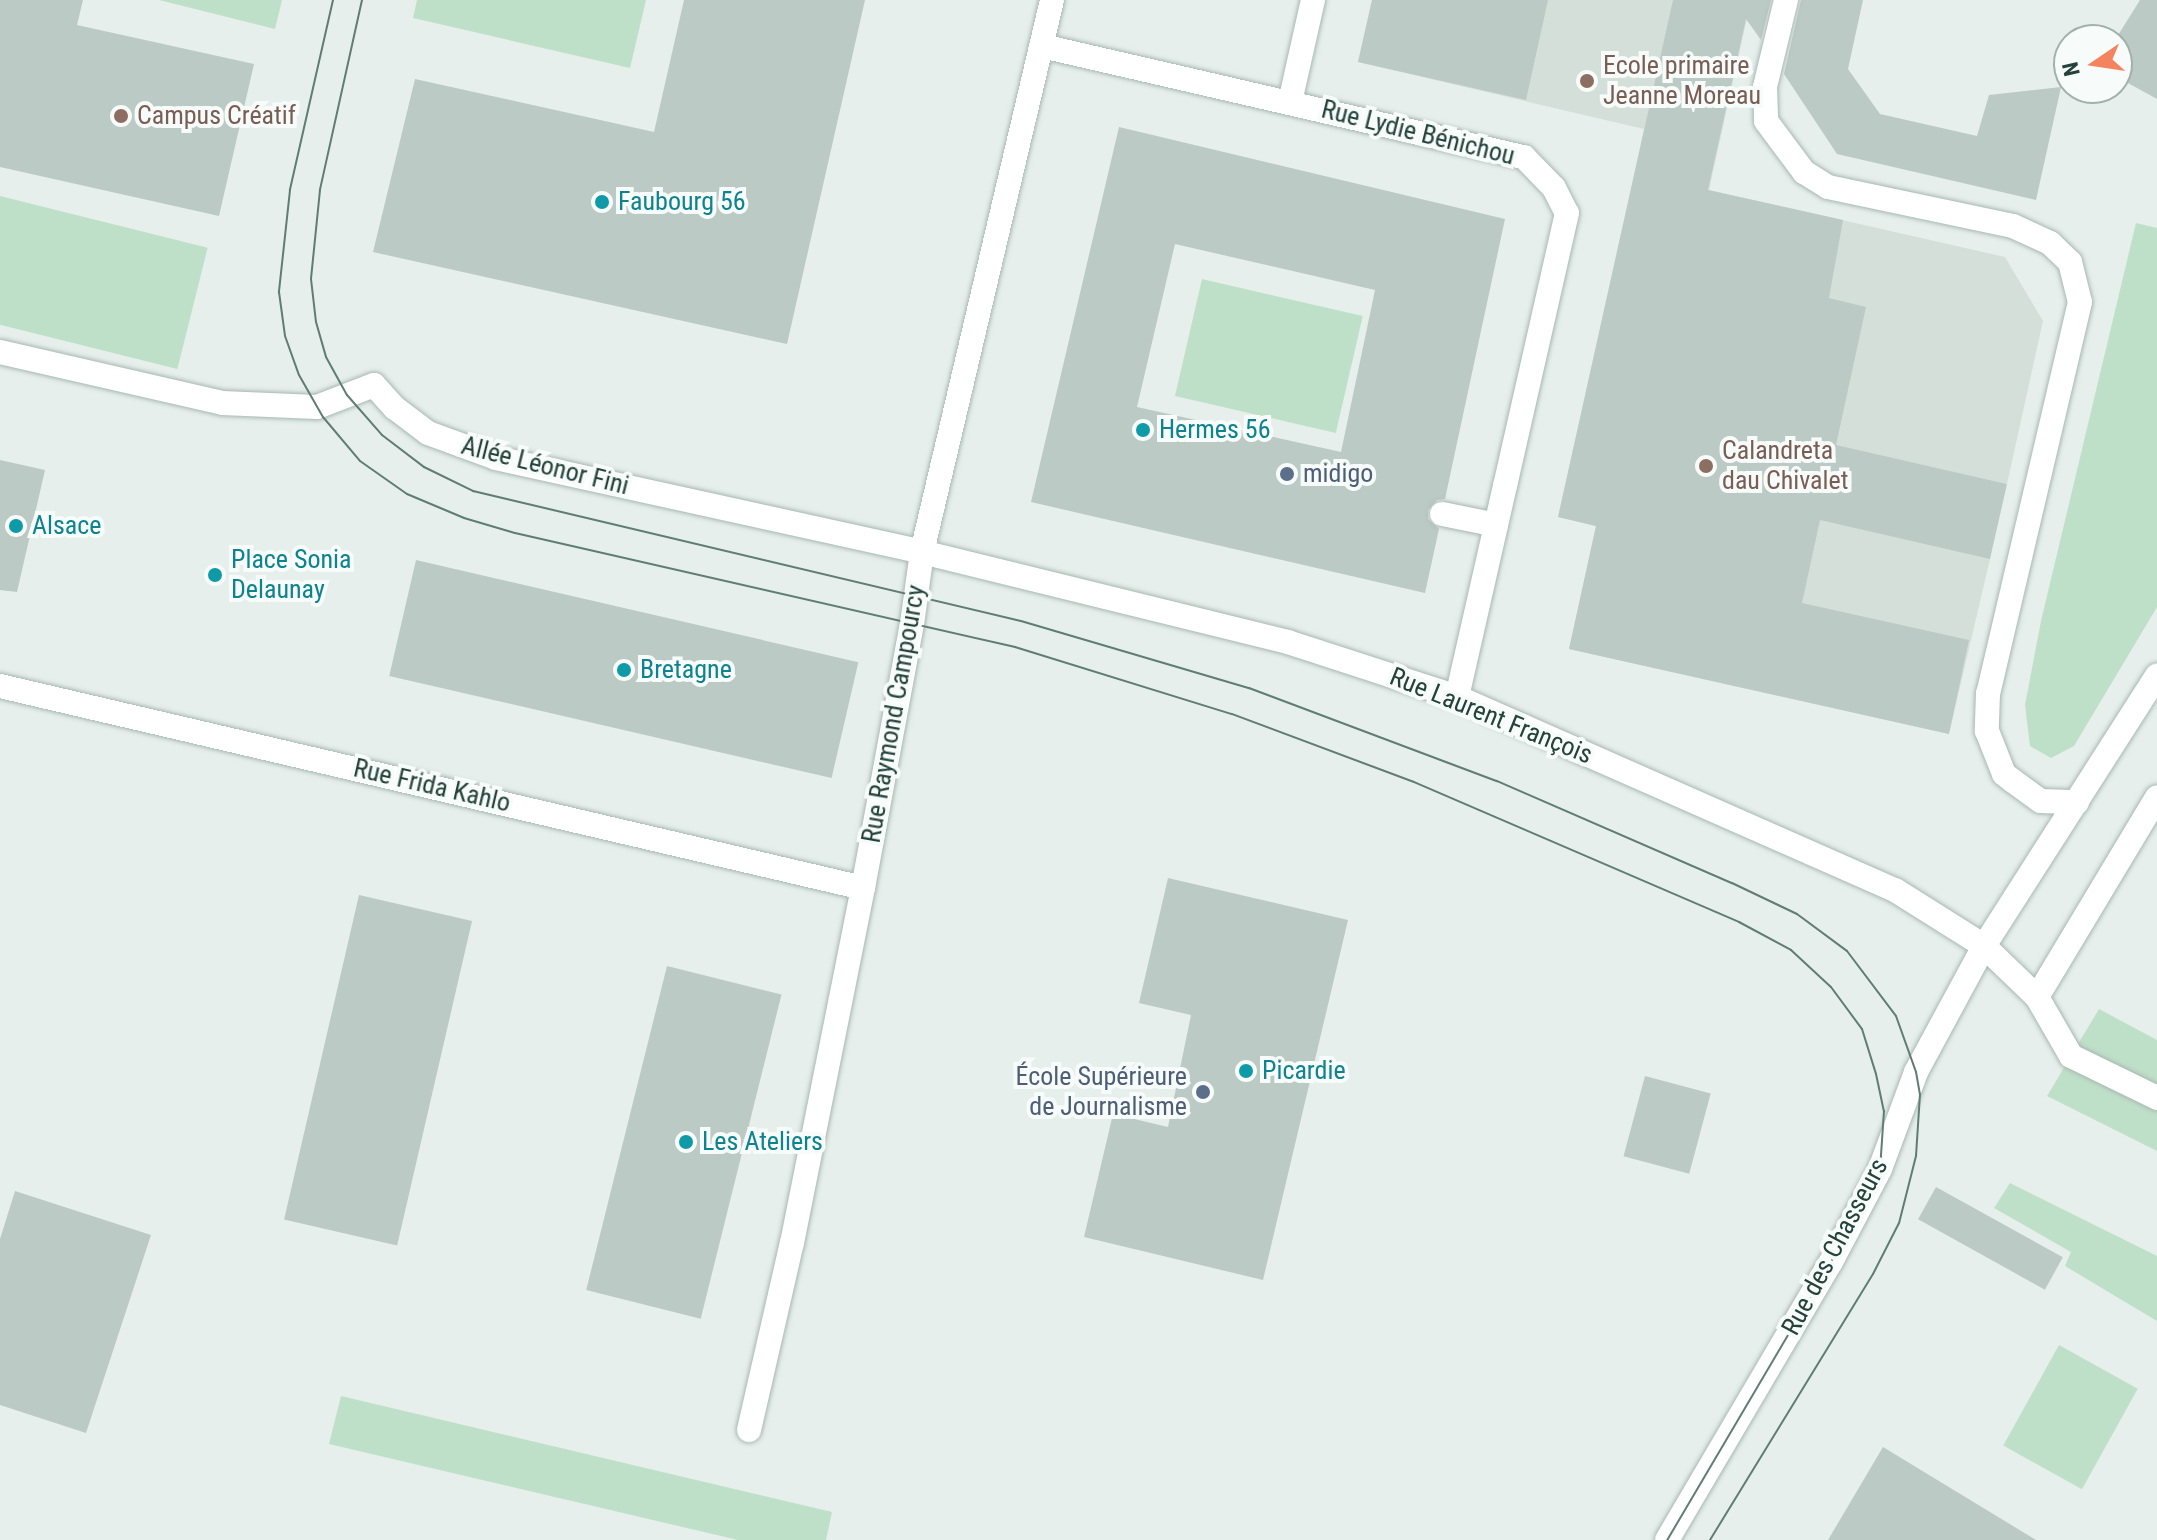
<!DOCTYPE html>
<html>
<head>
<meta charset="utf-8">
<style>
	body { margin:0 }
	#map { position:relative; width:2157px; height:1540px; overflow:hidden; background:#e6efeb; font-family:"Roboto Condensed",sans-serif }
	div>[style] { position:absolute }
	.built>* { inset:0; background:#d4dfda }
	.green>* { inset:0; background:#bfe0c8; transform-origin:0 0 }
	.building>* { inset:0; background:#bbcac4; transform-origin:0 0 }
	.roads { filter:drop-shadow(0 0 2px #a8b8b2) drop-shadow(0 0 2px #a8b8b2) }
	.service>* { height:24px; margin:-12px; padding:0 12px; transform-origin:12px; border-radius:12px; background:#fff }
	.pedestrian>* { height:24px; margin:-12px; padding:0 12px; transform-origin:12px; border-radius:12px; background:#fff }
	.minor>* { height:24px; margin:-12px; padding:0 12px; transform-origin:12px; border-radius:12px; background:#fff }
	.tram>* { height:2px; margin:-1px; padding:0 1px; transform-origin:1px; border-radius:1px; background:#5f7d75 }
	.dots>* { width:22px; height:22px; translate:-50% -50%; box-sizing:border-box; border:4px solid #f7fbf9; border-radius:50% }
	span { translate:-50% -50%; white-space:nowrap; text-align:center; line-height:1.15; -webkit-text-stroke:8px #f7fbf9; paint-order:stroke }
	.education-label { font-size:26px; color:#785e54 }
	.left { translate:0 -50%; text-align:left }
	.street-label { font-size:26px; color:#24423a }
	.culture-label { font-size:26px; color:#0d838f }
	.service-label { font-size:26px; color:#4e5e75 }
	.right { translate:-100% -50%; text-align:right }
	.north { position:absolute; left:2053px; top:24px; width:80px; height:80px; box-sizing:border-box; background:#f7fbf9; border:2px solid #a3b1ad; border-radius:50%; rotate:257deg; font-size:22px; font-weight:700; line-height:32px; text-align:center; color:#24423a }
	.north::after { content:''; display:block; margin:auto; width:28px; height:36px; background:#f4845f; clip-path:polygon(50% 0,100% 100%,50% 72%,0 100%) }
</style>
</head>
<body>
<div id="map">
	<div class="built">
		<div style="clip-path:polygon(1372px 0,1751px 0,1709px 190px,2005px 257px,2043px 321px,2007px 484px,1847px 448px,1990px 559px,1949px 734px,1569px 649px,1596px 526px,1558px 517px,1644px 129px,1358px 62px)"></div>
	</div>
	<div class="green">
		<div style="clip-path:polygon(159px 0,282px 0,275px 29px)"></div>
		<div style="clip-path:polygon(417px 0,646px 0,630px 68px,413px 18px)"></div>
		<div style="left:0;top:196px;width:214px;height:125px;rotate:14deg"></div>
		<div style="clip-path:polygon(2136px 223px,2157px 228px,2157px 607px,2074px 746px,2051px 758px,2030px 746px,2025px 705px,2041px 621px)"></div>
		<div style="left:1202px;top:279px;width:165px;height:120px;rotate:13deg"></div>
		<div style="clip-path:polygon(2099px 1009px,2157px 1040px,2157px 1151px,2047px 1096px)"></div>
		<div style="clip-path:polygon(2010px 1183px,2157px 1256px,2157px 1321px,2065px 1266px,2071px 1252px,1994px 1208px)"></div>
		<div style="left:2059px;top:1345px;width:90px;height:115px;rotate:29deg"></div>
		<div style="clip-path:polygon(341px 1396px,832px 1512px,826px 1540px,738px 1540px,329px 1444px)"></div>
	</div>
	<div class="building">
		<div style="clip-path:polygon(0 0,83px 0,77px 25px,254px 64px,219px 216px,0 167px)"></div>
		<div style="clip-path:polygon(684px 0,865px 0,787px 344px,373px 252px,415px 79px,654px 132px)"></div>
		<div style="clip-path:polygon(1372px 0,1548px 0,1526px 100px,1358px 62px)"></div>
		<div style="clip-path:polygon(1673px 0,1771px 0,1761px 40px,1746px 19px,1708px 190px,1843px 220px,1829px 298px,1866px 307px,1836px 445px,2007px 484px,1990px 559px,1820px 520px,1802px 603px,1969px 640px,1949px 734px,1569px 649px,1596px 526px,1558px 517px)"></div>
		<div style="clip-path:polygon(1801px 0,1863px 0,1848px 69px,1880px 114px,1977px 136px,1989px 95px,2061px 87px,2036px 200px,1837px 154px,1784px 74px)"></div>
		<div style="clip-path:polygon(2140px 0,2157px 0,2157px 99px,2117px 77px,2115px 40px)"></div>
		<div style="clip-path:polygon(evenodd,1119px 127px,1505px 219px,1445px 499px,1437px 500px,1428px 510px,1428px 519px,1439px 529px,1425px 593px,1031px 502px,1119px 127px,1175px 244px,1375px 290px,1341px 452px,1137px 407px,1175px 244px)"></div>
		<div style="clip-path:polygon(0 460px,45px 470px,17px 592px,0 590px)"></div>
		<div style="left:416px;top:560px;width:454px;height:119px;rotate:13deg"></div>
		<div style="clip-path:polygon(1168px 878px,1348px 920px,1263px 1280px,1084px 1237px,1113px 1114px,1168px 1127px,1191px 1015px,1139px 1003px)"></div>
		<div style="left:359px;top:895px;width:116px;height:333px;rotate:13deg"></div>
		<div style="left:667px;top:966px;width:118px;height:334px;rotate:14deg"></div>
		<div style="left:1645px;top:1076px;width:68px;height:83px;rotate:15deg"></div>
		<div style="left:1936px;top:1187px;width:145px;height:37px;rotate:29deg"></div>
		<div style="clip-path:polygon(15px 1191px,151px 1235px,86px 1433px,0 1405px,0 1239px)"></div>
		<div style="clip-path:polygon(1883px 1447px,2036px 1540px,1828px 1540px)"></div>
	</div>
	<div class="roads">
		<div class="service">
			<div style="left:1442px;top:514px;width:55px;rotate:11.5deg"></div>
			<div style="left:2037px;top:997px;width:68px;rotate:60deg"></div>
			<div style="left:2071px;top:1056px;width:96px;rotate:26deg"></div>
		</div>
		<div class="pedestrian">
			<div style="left:1042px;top:46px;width:495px;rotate:13deg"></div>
			<div style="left:1524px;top:157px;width:43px;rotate:45.9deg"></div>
			<div style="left:1554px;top:188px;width:28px;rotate:63deg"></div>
			<div style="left:1567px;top:213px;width:279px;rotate:102.8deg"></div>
			<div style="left:1290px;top:102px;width:105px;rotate:-77.3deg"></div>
			<div style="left:0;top:352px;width:228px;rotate:12.9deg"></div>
			<div style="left:222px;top:403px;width:95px;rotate:2.4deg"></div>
			<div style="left:317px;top:407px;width:61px;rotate:-21.1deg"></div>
			<div style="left:374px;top:385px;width:31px;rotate:48deg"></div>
			<div style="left:395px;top:408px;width:41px;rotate:37.1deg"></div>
			<div style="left:428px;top:433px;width:72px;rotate:20.2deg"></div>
			<div style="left:496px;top:458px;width:436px;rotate:12.4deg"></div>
		</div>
		<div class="minor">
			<div style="left:1786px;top:0;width:89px;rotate:103.6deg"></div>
			<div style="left:1765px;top:87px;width:34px;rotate:88deg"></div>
			<div style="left:1766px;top:121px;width:64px;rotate:53.3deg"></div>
			<div style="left:1804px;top:172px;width:28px;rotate:32deg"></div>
			<div style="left:1828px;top:187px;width:189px;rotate:11.9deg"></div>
			<div style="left:2013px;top:226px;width:41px;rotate:24.7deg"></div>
			<div style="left:2050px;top:243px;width:28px;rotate:44deg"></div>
			<div style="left:2070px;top:262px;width:41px;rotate:76deg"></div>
			<div style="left:2080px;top:302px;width:402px;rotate:103.2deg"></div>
			<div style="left:1988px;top:693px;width:38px;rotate:92deg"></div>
			<div style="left:1987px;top:731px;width:46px;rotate:68.4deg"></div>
			<div style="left:2004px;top:774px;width:11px;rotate:38deg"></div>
			<div style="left:2013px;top:781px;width:34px;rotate:36deg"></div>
			<div style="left:2041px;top:801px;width:36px;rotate:2deg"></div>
			<div style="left:922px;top:552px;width:377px;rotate:13.8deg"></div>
			<div style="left:1288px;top:642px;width:178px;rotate:18deg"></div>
			<div style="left:1457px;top:697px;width:479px;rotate:23.8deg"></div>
			<div style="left:1895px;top:890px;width:105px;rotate:32.2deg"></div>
			<div style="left:1984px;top:946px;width:74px;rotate:43.9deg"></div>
			<div style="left:2037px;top:997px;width:233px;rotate:-59deg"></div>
			<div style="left:0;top:686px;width:886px;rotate:13.17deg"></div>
			<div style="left:1457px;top:697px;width:217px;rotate:-77.2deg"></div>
			<div style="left:749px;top:1430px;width:192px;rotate:-77.1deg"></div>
			<div style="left:792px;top:1243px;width:362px;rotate:-78.7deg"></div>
			<div style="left:863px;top:888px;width:269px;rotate:-79.5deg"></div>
			<div style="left:912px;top:624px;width:73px;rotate:-82.1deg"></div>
			<div style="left:922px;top:552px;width:567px;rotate:-76.75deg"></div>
			<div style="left:1667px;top:1540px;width:323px;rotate:-59.5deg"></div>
			<div style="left:1831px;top:1262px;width:105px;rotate:-62.2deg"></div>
			<div style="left:1880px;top:1169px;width:103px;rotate:-69.6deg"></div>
			<div style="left:1916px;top:1072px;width:143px;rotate:-61.6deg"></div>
			<div style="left:1984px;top:946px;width:321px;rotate:-57.4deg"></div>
		</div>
	</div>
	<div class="tram">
		<div style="left:333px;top:0;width:195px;rotate:102.8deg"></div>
		<div style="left:290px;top:190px;width:103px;rotate:96.2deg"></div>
		<div style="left:279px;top:292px;width:44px;rotate:82.2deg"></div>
		<div style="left:285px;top:336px;width:41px;rotate:70.3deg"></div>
		<div style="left:299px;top:375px;width:48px;rotate:60.3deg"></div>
		<div style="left:323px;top:417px;width:57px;rotate:49.9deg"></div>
		<div style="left:360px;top:461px;width:57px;rotate:35.1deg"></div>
		<div style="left:407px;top:494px;width:62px;rotate:22.8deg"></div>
		<div style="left:464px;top:518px;width:53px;rotate:16.4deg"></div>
		<div style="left:515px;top:533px;width:513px;rotate:12.84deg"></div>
		<div style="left:1015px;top:647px;width:227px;rotate:17.2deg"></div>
		<div style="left:1232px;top:714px;width:194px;rotate:20.5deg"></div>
		<div style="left:1414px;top:782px;width:354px;rotate:23.3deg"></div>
		<div style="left:1739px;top:922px;width:59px;rotate:28.3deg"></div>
		<div style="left:1791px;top:950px;width:54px;rotate:42.8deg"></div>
		<div style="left:1831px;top:987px;width:52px;rotate:53.6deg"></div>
		<div style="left:1862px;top:1029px;width:47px;rotate:72.7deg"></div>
		<div style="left:1876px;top:1074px;width:38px;rotate:78deg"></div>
		<div style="left:1884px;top:1111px;width:58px;rotate:93.9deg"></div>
		<div style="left:1880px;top:1169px;width:105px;rotate:117.8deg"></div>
		<div style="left:1831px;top:1262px;width:323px;rotate:120.5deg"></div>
		<div style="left:362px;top:0;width:195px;rotate:102.5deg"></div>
		<div style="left:320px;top:190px;width:89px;rotate:95.8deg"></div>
		<div style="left:311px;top:279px;width:43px;rotate:83.4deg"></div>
		<div style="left:316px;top:322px;width:36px;rotate:74deg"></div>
		<div style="left:326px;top:357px;width:43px;rotate:61.1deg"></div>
		<div style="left:347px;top:395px;width:53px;rotate:48.8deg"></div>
		<div style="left:382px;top:435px;width:53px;rotate:37.3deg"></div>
		<div style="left:424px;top:467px;width:55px;rotate:26.1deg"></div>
		<div style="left:473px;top:491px;width:563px;rotate:13.35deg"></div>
		<div style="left:1021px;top:621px;width:238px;rotate:16.4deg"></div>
		<div style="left:1249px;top:688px;width:265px;rotate:20.6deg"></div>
		<div style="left:1497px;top:781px;width:256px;rotate:23.5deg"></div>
		<div style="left:1732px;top:883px;width:72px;rotate:25.5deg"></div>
		<div style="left:1797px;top:914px;width:62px;rotate:36.5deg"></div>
		<div style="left:1847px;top:951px;width:81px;rotate:53deg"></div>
		<div style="left:1896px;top:1016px;width:59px;rotate:70.3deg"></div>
		<div style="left:1916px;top:1072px;width:22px;rotate:80deg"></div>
		<div style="left:1920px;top:1094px;width:62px;rotate:93.7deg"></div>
		<div style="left:1916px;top:1156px;width:69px;rotate:104.2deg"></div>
		<div style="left:1899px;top:1223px;width:57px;rotate:117deg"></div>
		<div style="left:1873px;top:1274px;width:312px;rotate:121.5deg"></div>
	</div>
	<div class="dots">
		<div style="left:1587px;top:81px;background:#8d6e63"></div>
		<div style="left:121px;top:116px;background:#8d6e63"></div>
		<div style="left:602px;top:202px;background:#0f9aa8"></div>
		<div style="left:1143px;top:430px;background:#0f9aa8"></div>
		<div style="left:1706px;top:466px;background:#8d6e63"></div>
		<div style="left:1287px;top:474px;background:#5c6f8a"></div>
		<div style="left:16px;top:526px;background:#0f9aa8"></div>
		<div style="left:215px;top:575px;background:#0f9aa8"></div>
		<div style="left:624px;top:670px;background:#0f9aa8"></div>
		<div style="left:1246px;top:1071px;background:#0f9aa8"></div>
		<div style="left:1203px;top:1092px;background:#5c6f8a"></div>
		<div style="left:686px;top:1142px;background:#0f9aa8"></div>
	</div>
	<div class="education-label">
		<span class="left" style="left:1603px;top:81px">Ecole primaire<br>Jeanne Moreau</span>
		<span class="left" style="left:137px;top:116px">Campus Créatif</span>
		<span class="left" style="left:1722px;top:466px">Calandreta<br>dau Chivalet</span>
	</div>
	<div class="street-label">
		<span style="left:1418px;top:133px;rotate:14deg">Rue Lydie Bénichou</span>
		<span style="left:545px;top:466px;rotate:14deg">Allée Léonor Fini</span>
		<span style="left:894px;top:714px;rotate:-80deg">Rue Raymond Campourcy</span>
		<span style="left:1491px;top:716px;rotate:22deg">Rue Laurent François</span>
		<span style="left:432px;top:786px;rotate:13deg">Rue Frida Kahlo</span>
		<span style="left:1835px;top:1247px;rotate:-62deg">Rue des Chasseurs</span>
	</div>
	<div class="culture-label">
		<span class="left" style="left:618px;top:202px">Faubourg 56</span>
		<span class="left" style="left:1159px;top:430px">Hermes 56</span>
		<span class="left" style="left:32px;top:526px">Alsace</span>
		<span class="left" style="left:231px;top:575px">Place Sonia<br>Delaunay</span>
		<span class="left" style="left:640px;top:670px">Bretagne</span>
		<span class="left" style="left:1262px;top:1071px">Picardie</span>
		<span class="left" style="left:702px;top:1142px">Les Ateliers</span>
	</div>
	<div class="service-label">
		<span class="left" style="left:1303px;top:474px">midigo</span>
		<span class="right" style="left:1187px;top:1092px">École Supérieure<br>de Journalisme</span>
	</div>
	<div class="north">N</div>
</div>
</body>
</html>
